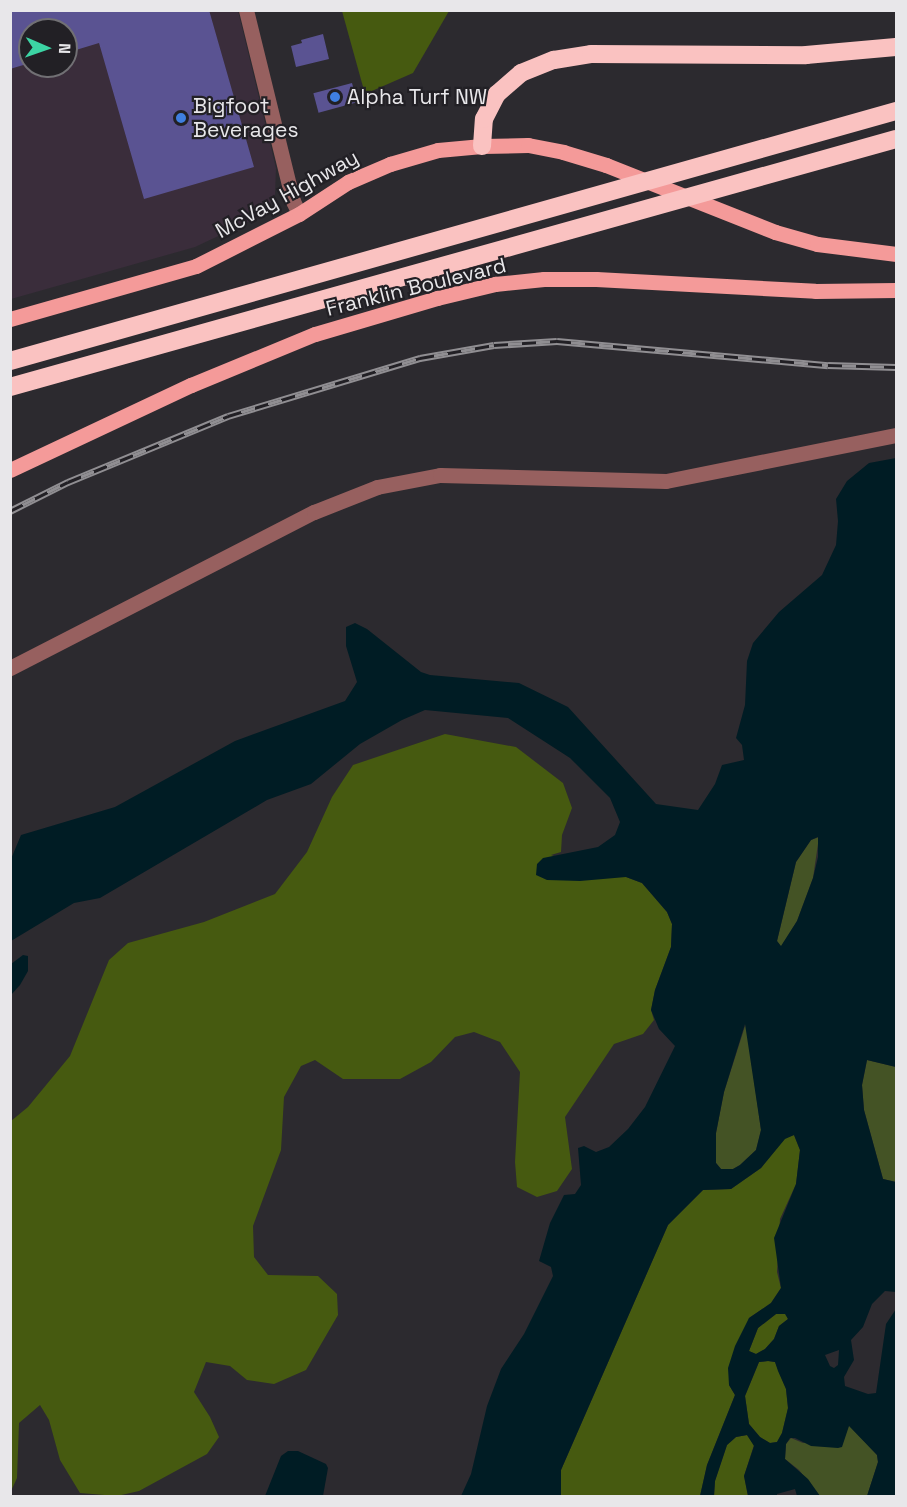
<!DOCTYPE html>
<html>
<head>
<meta charset="utf-8">
<style>
	body { margin:0 }
	#map { position:relative; width:907px; height:1507px; overflow:hidden; background:#2c2a2f; font-family:"Space Grotesk",sans-serif }
	div>[style] { position:absolute }
	.industrial>* { inset:0; background:#3a2d3b }
	.green>* { inset:0; background:#445325 }
	.forest>* { inset:0; background:#465a10 }
	.water>* { inset:0; background:#001c24 }
	.building>* { inset:0; background:#5a5392; transform-origin:0 0 }
	.minor>* { height:15px; margin:-7.5px; padding:0 7.5px; transform-origin:7.5px; border-radius:7.5px; background:#97605f }
	.major>* { height:15px; margin:-7.5px; padding:0 7.5px; transform-origin:7.5px; border-radius:7.5px; background:#f49a99 }
	.highway>* { height:18px; margin:-9px; padding:0 9px; transform-origin:9px; border-radius:9px; background:#fac2c1 }
	.rail>* { height:7px; margin-top:-3.5px; transform-origin:0; background:repeating-linear-gradient(90deg,#222025 0 14px,#908e92 0 28px); box-sizing:border-box; border-block:2px solid #908e92 }
	.dots>* { width:16px; height:16px; translate:-50% -50%; box-sizing:border-box; border:3px solid #222025; border-radius:50% }
	span { translate:-50% -50%; white-space:nowrap; text-align:center; line-height:1.15; -webkit-text-stroke:4.5px #222025; paint-order:stroke }
	.poi-label { font-size:21px; color:#e8e7ea }
	.left { translate:0 -50%; text-align:left }
	.street-label { font-size:21px; color:#e8e7ea }
	.frame { position:absolute; inset:0; border:12px solid #e8e7ea; pointer-events:none }
	.north { position:absolute; left:18px; top:18px; width:60px; height:60px; box-sizing:border-box; background:#222025; border:2px solid #717074; border-radius:50%; rotate:92deg; font-size:16px; font-weight:700; line-height:24px; text-align:center; color:#e8e7ea }
	.north::after { content:''; display:block; margin:auto; width:21px; height:27px; background:#3cd4a4; clip-path:polygon(50% 0,100% 100%,50% 72%,0 100%) }
</style>
</head>
<body>
<div id="map">
	<div class="industrial">
		<div style="clip-path:polygon(evenodd,11px 11px,238px 11px,276px 168px,275px 195px,263px 215px,195px 247px,11px 299px,11px 11px,30px 30px,66px 30px,66px 66px,30px 66px,30px 30px)"></div>
	</div>
	<div class="green">
		<div style="clip-path:polygon(819px 837px,813px 878px,797px 921px,781px 947px,777px 941px,796px 862px,811px 840px)"></div>
		<div style="clip-path:polygon(746px 1023px,761px 1130px,756px 1150px,740px 1165px,733px 1169px,721px 1169px,716px 1163px,716px 1133px,724px 1092px)"></div>
		<div style="clip-path:polygon(867px 1060px,896px 1067px,896px 1182px,883px 1179px,864px 1110px,862px 1085px)"></div>
		<div style="clip-path:polygon(849px 1425px,877px 1455px,878px 1462px,867px 1496px,820px 1496px,799px 1470px,785px 1459px,786px 1444px,791px 1438px,803px 1443px,845px 1433px)"></div>
	</div>
	<div class="forest">
		<div style="clip-path:polygon(342px 11px,342px 10px,449px 11px,413px 73px,365px 94px)"></div>
		<div style="clip-path:polygon(445px 734px,516px 747px,563px 783px,572px 808px,562px 835px,561px 852px,551px 855px,610px 877px,626px 877px,642px 883px,667px 912px,672px 924px,671px 947px,655px 990px,651px 1010px,654px 1020px,643px 1034px,614px 1044px,565px 1117px,572px 1169px,557px 1191px,537px 1197px,517px 1187px,515px 1162px,520px 1072px,500px 1042px,474px 1032px,455px 1037px,431px 1062px,400px 1079px,343px 1079px,315px 1060px,301px 1066px,284px 1097px,281px 1150px,253px 1226px,254px 1257px,268px 1275px,318px 1276px,337px 1294px,338px 1315px,306px 1370px,274px 1384px,247px 1380px,230px 1366px,206px 1362px,194px 1392px,210px 1417px,219px 1437px,207px 1454px,139px 1491px,117px 1496px,80px 1493px,60px 1460px,49px 1420px,40px 1405px,19px 1423px,17px 1478px,11px 1491px,11px 1121px,28px 1107px,70px 1056px,109px 960px,128px 943px,204px 922px,275px 894px,307px 852px,332px 797px,353px 765px)"></div>
		<div style="clip-path:polygon(794px 1135px,800px 1150px,796px 1184px,780px 1219px,777px 1272px,781px 1288px,771px 1303px,749px 1318px,729px 1385px,735px 1395px,707px 1465px,700px 1496px,561px 1496px,561px 1470px,668px 1225px,703px 1190px,731px 1189px,761px 1168px,785px 1138px)"></div>
		<div style="clip-path:polygon(776px 1314px,786px 1314px,788px 1319px,779px 1326px,774px 1339px,765px 1349px,756px 1354px,749px 1351px,758px 1328px)"></div>
		<div style="clip-path:polygon(768px 1361px,775px 1362px,786px 1389px,788px 1408px,782px 1433px,777px 1442px,770px 1443px,760px 1437px,749px 1424px,745px 1396px,759px 1362px)"></div>
		<div style="clip-path:polygon(747px 1435px,754px 1445px,744px 1476px,748px 1496px,714px 1496px,715px 1481px,727px 1445px,736px 1437px)"></div>
	</div>
	<div class="water">
		<div style="clip-path:polygon(evenodd,896px 458px,896px 1067px,867px 1060px,862px 1085px,864px 1110px,883px 1179px,896px 1182px,896px 1292px,885px 1291px,872px 1304px,863px 1327px,851px 1340px,854px 1360px,844px 1377px,845px 1386px,868px 1394px,876px 1393px,886px 1324px,896px 1309px,896px 1496px,867px 1496px,878px 1462px,877px 1455px,849px 1426px,842px 1447px,838px 1448px,811px 1446px,795px 1438px,790px 1438px,786px 1444px,785px 1459px,808px 1479px,820px 1496px,797px 1496px,795px 1489px,777px 1494px,777px 1496px,748px 1496px,744px 1476px,754px 1446px,747px 1435px,736px 1437px,727px 1445px,715px 1481px,714px 1496px,700px 1496px,707px 1465px,735px 1395px,729px 1385px,728px 1368px,735px 1346px,749px 1318px,771px 1303px,781px 1288px,774px 1238px,796px 1184px,800px 1150px,794px 1135px,785px 1139px,761px 1168px,731px 1189px,703px 1190px,668px 1225px,561px 1470px,561px 1496px,461px 1496px,471px 1474px,487px 1406px,501px 1369px,524px 1334px,553px 1276px,551px 1267px,539px 1261px,550px 1223px,564px 1195px,575px 1194px,581px 1185px,578px 1148px,584px 1146px,596px 1152px,609px 1147px,628px 1129px,645px 1107px,675px 1046px,659px 1029px,651px 1010px,655px 990px,671px 947px,672px 924px,667px 912px,642px 883px,626px 877px,580px 881px,547px 880px,536px 875px,537px 864px,543px 858px,598px 847px,615px 835px,620px 822px,610px 798px,570px 758px,508px 718px,425px 710px,402px 720px,360px 744px,311px 784px,267px 800px,100px 898px,74px 903px,11px 941px,11px 859px,21px 835px,115px 807px,235px 741px,345px 701px,357px 682px,346px 646px,346px 627px,355px 623px,367px 629px,421px 672px,430px 675px,519px 683px,568px 707px,656px 804px,698px 810px,715px 784px,722px 765px,744px 760px,742px 745px,736px 738px,745px 705px,747px 661px,753px 643px,779px 612px,822px 575px,836px 545px,838px 521px,836px 499px,847px 481px,869px 463px,896px 458px,818px 837px,818px 857px,813px 878px,797px 921px,781px 946px,777px 941px,796px 862px,811px 840px,818px 837px,896px 458px,745px 1024px,761px 1130px,756px 1150px,740px 1165px,733px 1169px,721px 1169px,716px 1163px,716px 1133px,724px 1092px,745px 1024px,896px 458px,776px 1314px,785px 1314px,788px 1319px,779px 1326px,774px 1339px,765px 1349px,756px 1354px,749px 1351px,758px 1328px,776px 1314px,896px 458px,839px 1350px,838px 1365px,834px 1368px,830px 1366px,825px 1355px,839px 1350px,896px 458px,768px 1361px,775px 1362px,778px 1371px,786px 1389px,788px 1408px,782px 1433px,777px 1442px,770px 1443px,760px 1437px,749px 1424px,745px 1396px,759px 1362px,768px 1361px)"></div>
		<div style="clip-path:polygon(23px 955px,28px 956px,28px 971px,20px 985px,11px 995px,11px 964px)"></div>
		<div style="clip-path:polygon(288px 1451px,298px 1451px,326px 1464px,328px 1468px,323px 1496px,265px 1496px,281px 1456px)"></div>
	</div>
	<div class="building">
		<div style="clip-path:polygon(10px 10px,209px 10px,254px 167px,144px 199px,99px 43px,66px 53px,66px 30px,30px 30px,30px 63px,10px 69px)"></div>
		<div style="clip-path:polygon(323px 34px,329px 59px,296px 67px,291px 46px,302px 43px,301px 40px)"></div>
		<div style="left:352px;top:83px;width:20px;height:40px;rotate:75deg"></div>
	</div>
	<div class="minor">
		<div style="left:246px;top:10px;width:197px;rotate:76.2deg"></div>
		<div style="left:293px;top:201px;width:14px;rotate:65deg"></div>
		<div style="left:10px;top:668px;width:342px;rotate:-27.2deg"></div>
		<div style="left:314px;top:512px;width:68px;rotate:-21.6deg"></div>
		<div style="left:377px;top:487px;width:64px;rotate:-10.8deg"></div>
		<div style="left:440px;top:475px;width:226px;rotate:1.5deg"></div>
		<div style="left:666px;top:481px;width:235px;rotate:-11.3deg"></div>
	</div>
	<div class="major">
		<div style="left:10px;top:319px;width:193px;rotate:-15.9deg"></div>
		<div style="left:196px;top:266px;width:115px;rotate:-26.8deg"></div>
		<div style="left:299px;top:214px;width:59px;rotate:-33.1deg"></div>
		<div style="left:348px;top:182px;width:46px;rotate:-23.2deg"></div>
		<div style="left:390px;top:164px;width:50px;rotate:-16.3deg"></div>
		<div style="left:438px;top:150px;width:44px;rotate:-5.2deg"></div>
		<div style="left:482px;top:146px;width:46px;rotate:-1.2deg"></div>
		<div style="left:528px;top:145px;width:36px;rotate:11deg"></div>
		<div style="left:563px;top:152px;width:45px;rotate:16.8deg"></div>
		<div style="left:606px;top:165px;width:182px;rotate:21.6deg"></div>
		<div style="left:775px;top:232px;width:44px;rotate:15.9deg"></div>
		<div style="left:817px;top:244px;width:80px;rotate:7.2deg"></div>
		<div style="left:10px;top:470px;width:200px;rotate:-25.2deg"></div>
		<div style="left:191px;top:385px;width:134px;rotate:-22.4deg"></div>
		<div style="left:315px;top:334px;width:127px;rotate:-16.4deg"></div>
		<div style="left:437px;top:298px;width:60px;rotate:-13.6deg"></div>
		<div style="left:495px;top:284px;width:49px;rotate:-5.8deg"></div>
		<div style="left:544px;top:279px;width:52px"></div>
		<div style="left:596px;top:279px;width:219px;rotate:3.1deg"></div>
		<div style="left:815px;top:291px;width:81px;rotate:-0.7deg"></div>
	</div>
	<div class="highway">
		<div style="left:482px;top:146px;width:27px;rotate:-86deg"></div>
		<div style="left:484px;top:119px;width:28px;rotate:-63deg"></div>
		<div style="left:497px;top:94px;width:32px;rotate:-41deg"></div>
		<div style="left:521px;top:73px;width:35px;rotate:-22deg"></div>
		<div style="left:554px;top:60px;width:37px;rotate:-9deg"></div>
		<div style="left:591px;top:54px;width:215px;rotate:0.3deg"></div>
		<div style="left:806px;top:55px;width:90px;rotate:-5.1deg"></div>
		<div style="left:10px;top:361px;width:921px;rotate:-15.76deg"></div>
		<div style="left:10px;top:387px;width:920px;rotate:-15.64deg"></div>
	</div>
	<div class="rail">
		<div style="left:10px;top:511px;width:65px;rotate:-26.6deg"></div>
		<div style="left:68px;top:482px;width:173px;rotate:-22.4deg"></div>
		<div style="left:228px;top:416px;width:201px;rotate:-16.8deg"></div>
		<div style="left:420px;top:358px;width:75px;rotate:-10deg"></div>
		<div style="left:494px;top:345px;width:63px;rotate:-3.6deg"></div>
		<div style="left:557px;top:341px;width:272px;rotate:5.1deg"></div>
		<div style="left:828px;top:365px;width:68px;rotate:1.7deg"></div>
	</div>
	<div class="dots">
		<div style="left:335px;top:97px;background:#3f7fe0"></div>
		<div style="left:181px;top:118px;background:#3f7fe0"></div>
	</div>
	<div class="poi-label">
		<span class="left" style="left:347px;top:97px">Alpha Turf NW</span>
		<span class="left" style="left:193px;top:118px">Bigfoot<br>Beverages</span>
	</div>
	<div class="street-label">
		<span style="left:287px;top:194px;rotate:-29deg">McVay Highway</span>
		<span style="left:416px;top:287px;rotate:-14deg">Franklin Boulevard</span>
	</div>
	<div class="frame"></div>
	<div class="north">N</div>
</div>
</body>
</html>
